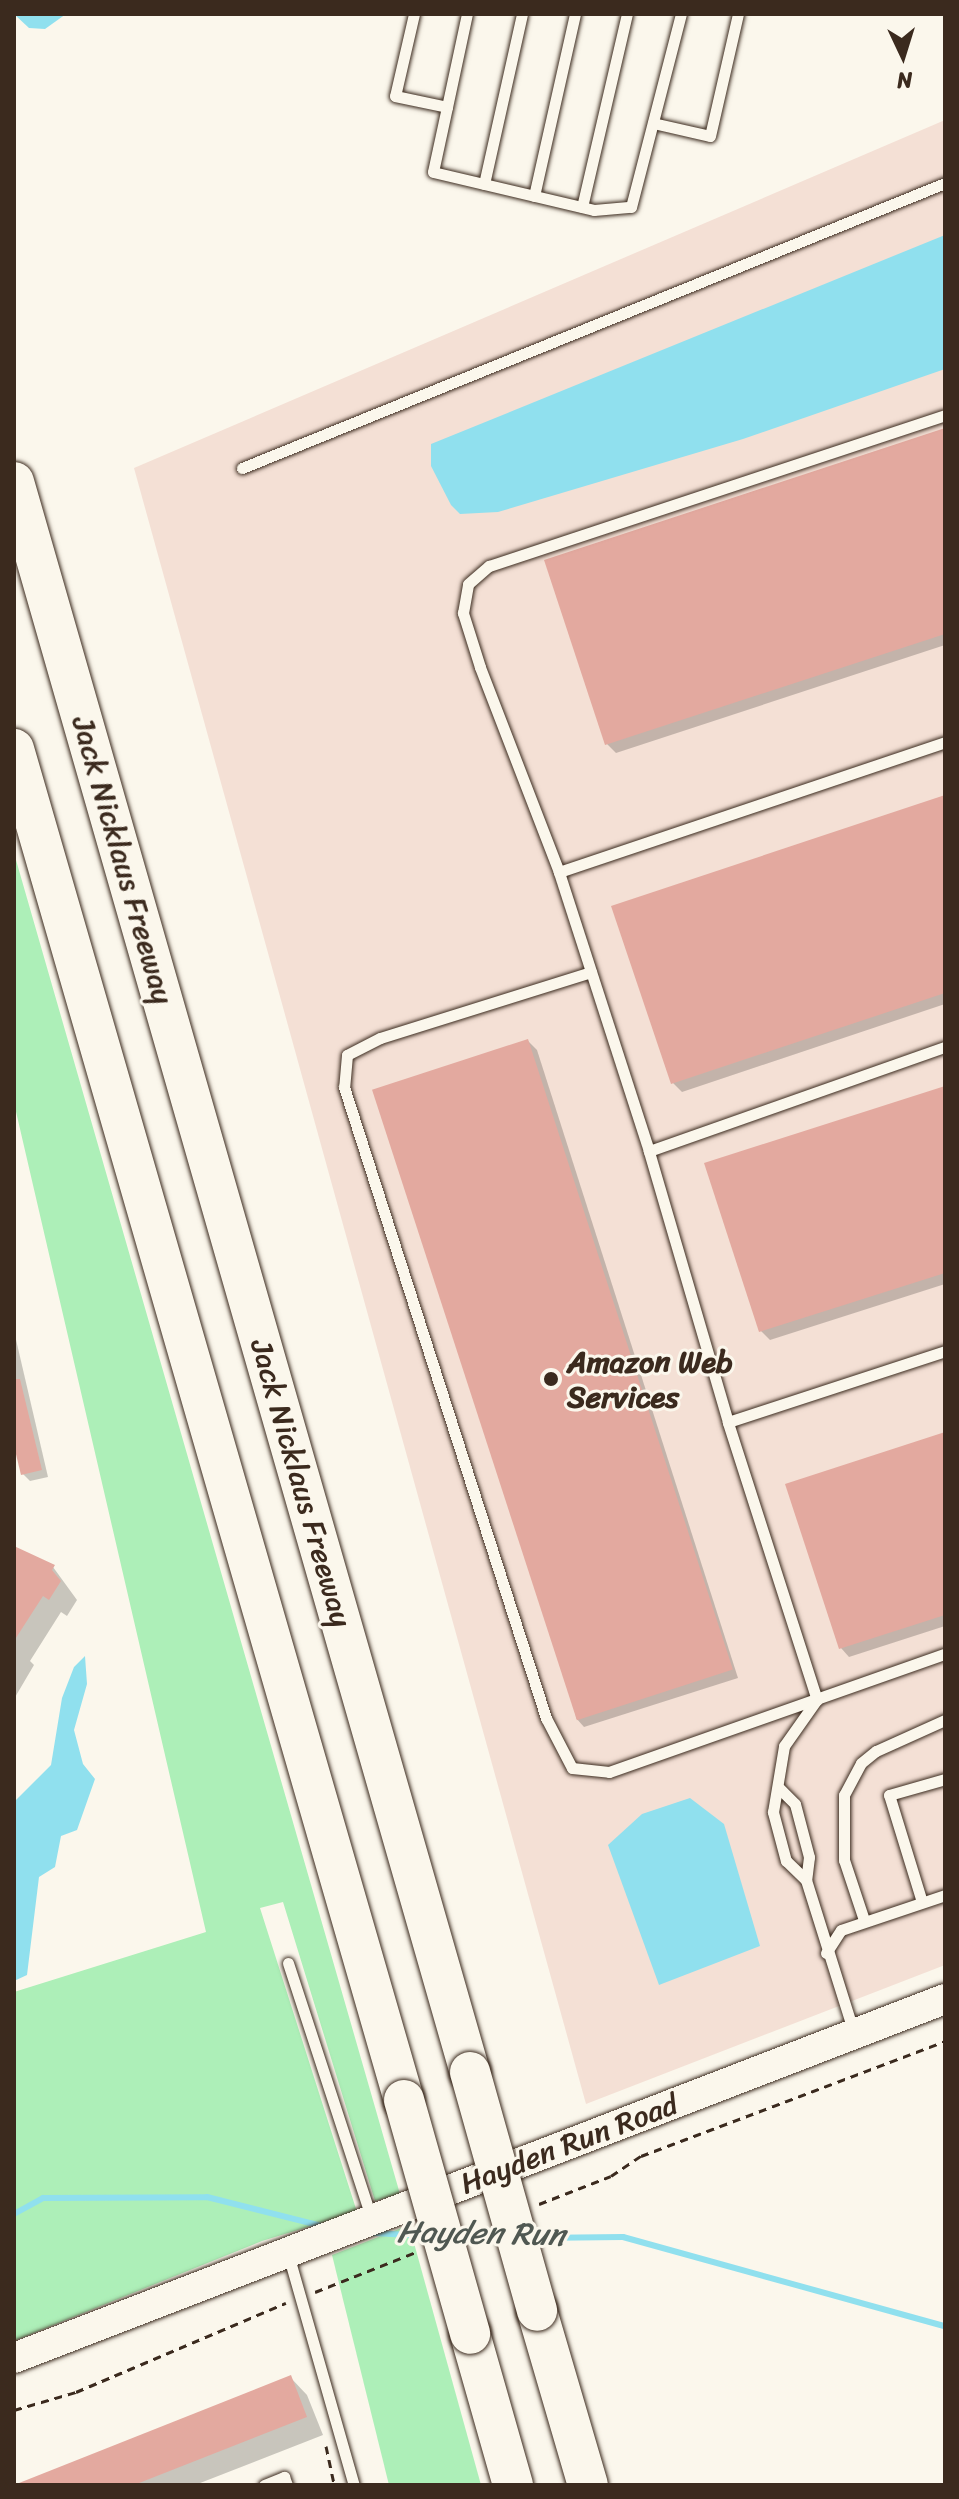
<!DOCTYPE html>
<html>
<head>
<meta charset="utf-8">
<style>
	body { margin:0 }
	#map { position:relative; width:959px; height:2499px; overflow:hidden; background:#fbf7ec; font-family:Sriracha,sans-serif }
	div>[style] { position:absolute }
	.built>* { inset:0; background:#f4e0d5 }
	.green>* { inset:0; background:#adefb8 }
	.water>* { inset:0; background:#90e0ee }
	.shadow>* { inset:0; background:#0003 }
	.stream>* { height:6px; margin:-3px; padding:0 3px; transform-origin:3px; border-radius:3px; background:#90e0ee }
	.building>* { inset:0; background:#e3a99f; transform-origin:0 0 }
	.path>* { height:3px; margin-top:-1.5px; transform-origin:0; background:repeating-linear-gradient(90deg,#3b2a1e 0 8px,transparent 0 14px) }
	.roads { filter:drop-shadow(0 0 2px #3b2a1e) drop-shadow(0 0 2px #3b2a1e) }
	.lane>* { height:11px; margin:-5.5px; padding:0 5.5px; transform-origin:5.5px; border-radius:5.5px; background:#fbf7ec }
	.secondary>* { height:30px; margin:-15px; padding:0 15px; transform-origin:15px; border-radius:15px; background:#fbf7ec }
	.highway>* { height:40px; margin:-20px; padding:0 20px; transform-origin:20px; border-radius:20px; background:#fbf7ec }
	.bridges { filter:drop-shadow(0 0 2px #3b2a1e) drop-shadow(0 0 2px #3b2a1e) }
	.highway-bridge>* { height:40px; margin:-20px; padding:0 20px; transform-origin:20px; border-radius:20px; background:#fbf7ec }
	.dots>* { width:22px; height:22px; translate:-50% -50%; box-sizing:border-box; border:4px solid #fbf7ec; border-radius:50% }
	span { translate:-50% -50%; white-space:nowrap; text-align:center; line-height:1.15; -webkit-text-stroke:6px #fbf7ec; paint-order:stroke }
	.street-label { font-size:30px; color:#3b2a1e }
	.poi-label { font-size:30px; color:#3b2a1e; font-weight:700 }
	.left { translate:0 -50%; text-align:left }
	.water-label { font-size:32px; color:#505852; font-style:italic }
	.frame { position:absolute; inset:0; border:16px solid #3b2a1e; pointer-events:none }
	.north { position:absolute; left:863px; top:16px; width:80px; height:80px; -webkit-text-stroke:6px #fbf7ec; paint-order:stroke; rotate:176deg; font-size:22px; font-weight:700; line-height:32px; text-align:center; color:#3b2a1e }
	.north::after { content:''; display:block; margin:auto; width:28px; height:36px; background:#3b2a1e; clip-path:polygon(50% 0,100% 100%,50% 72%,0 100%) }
</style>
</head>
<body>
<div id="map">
	<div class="built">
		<div style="clip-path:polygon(945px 120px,945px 1965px,586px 2104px,134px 468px)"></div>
	</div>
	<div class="green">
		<div style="clip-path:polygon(14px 853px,400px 2194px,375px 2201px,283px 1902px,260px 1908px,357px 2212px,262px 2241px,14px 2341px,14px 1992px,206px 1932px,14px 1103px)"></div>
		<div style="clip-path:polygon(409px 2225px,481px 2485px,389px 2485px,332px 2255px)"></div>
	</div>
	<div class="water">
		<div style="clip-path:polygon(14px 14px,66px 14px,45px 29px,29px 28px)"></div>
		<div style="clip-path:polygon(945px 235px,945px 369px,743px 439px,498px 512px,460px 514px,451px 505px,431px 466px,431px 444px)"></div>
		<div style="clip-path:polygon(85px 1656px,87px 1684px,74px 1730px,83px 1764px,95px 1779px,77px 1830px,61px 1836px,55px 1867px,39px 1877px,27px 1975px,14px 1981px,14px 1802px,51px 1765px,62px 1698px,74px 1667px)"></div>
		<div style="clip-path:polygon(690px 1798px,724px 1824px,760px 1946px,659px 1985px,608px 1845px,642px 1814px)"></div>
	</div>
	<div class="shadow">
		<div style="clip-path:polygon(945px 430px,945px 645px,616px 753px,607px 744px,546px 561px)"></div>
		<div style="clip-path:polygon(945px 797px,945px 1004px,682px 1092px,673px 1083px,614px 908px)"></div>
		<div style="clip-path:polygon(528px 1041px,537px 1050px,738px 1678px,584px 1727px,576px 1718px)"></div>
		<div style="clip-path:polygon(945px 1088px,945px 1284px,770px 1340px,761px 1331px)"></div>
		<div style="clip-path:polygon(14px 1331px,48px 1477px,30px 1481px,23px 1474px,14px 1436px)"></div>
		<div style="clip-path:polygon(945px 1434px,945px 1626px,849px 1657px,841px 1648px)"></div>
		<div style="clip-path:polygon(14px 1557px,53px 1567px,77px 1600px,67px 1616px,61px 1612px,30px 1661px,34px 1665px,14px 1699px)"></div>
		<div style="clip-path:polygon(290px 2377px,307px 2395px,323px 2435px,195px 2485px,19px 2485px)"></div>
	</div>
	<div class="stream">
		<div style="left:14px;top:2214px;width:33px;rotate:-29deg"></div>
		<div style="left:43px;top:2198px;width:164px;rotate:-0.3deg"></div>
		<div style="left:207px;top:2197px;width:119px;rotate:14.2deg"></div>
		<div style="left:373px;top:2233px;width:56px;rotate:3.1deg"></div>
		<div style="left:457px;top:2237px;width:44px;rotate:1.3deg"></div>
		<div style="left:533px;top:2238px;width:90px;rotate:-0.6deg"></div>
		<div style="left:623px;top:2237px;width:334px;rotate:15.5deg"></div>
	</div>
	<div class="building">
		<div style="clip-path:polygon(945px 428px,945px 634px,605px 745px,544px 560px)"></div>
		<div style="clip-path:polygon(945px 795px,945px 993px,671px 1084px,611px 906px)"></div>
		<div style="left:528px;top:1039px;width:663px;height:164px;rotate:72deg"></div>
		<div style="clip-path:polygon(945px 1086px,945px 1273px,759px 1332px,704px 1163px)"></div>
		<div style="clip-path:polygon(14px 1379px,20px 1379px,42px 1470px,21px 1475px,14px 1446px)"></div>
		<div style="clip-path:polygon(945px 1432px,945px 1615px,839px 1649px,785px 1484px)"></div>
		<div style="clip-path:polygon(14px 1546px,55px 1565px,52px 1570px,61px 1581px,49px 1600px,43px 1596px,14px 1641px)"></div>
		<div style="clip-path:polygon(291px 2375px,307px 2417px,134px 2485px,14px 2485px)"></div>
	</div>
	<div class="path">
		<div style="left:539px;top:2204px;width:77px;rotate:-21.3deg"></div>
		<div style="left:611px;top:2176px;width:36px;rotate:-34deg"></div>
		<div style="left:641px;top:2156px;width:325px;rotate:-20.7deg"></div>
		<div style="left:315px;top:2292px;width:109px;rotate:-21.6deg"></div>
		<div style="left:14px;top:2410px;width:65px;rotate:-16.2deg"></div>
		<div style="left:76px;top:2392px;width:228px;rotate:-23deg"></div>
		<div style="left:326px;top:2446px;width:40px;rotate:78deg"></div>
	</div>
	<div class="roads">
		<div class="lane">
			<div style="left:414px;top:14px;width:84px;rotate:103deg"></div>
			<div style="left:395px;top:96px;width:53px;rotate:11.9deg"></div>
			<div style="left:447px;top:107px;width:66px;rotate:102.2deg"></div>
			<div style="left:433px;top:172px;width:165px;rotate:13.3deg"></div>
			<div style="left:594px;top:210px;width:37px;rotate:-5deg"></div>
			<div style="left:631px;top:207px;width:199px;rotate:-75.5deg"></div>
			<div style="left:447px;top:107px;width:95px;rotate:-77.9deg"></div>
			<div style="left:653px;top:123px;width:58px;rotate:12.8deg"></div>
			<div style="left:710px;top:136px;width:125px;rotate:-77.1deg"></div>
			<div style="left:484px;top:184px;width:174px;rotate:-77.4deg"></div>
			<div style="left:534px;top:196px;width:187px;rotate:-77.3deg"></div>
			<div style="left:582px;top:207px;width:198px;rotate:-76.9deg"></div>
			<div style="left:242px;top:468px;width:759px;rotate:-22.07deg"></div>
			<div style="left:559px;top:872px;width:220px;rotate:-111.1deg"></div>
			<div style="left:480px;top:667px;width:57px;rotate:-107.5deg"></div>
			<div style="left:463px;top:613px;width:29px;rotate:-80deg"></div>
			<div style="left:468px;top:584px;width:28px;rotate:-41deg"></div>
			<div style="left:489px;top:566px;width:480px;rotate:-18.3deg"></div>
			<div style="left:591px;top:972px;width:221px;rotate:162.6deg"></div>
			<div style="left:380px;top:1038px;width:37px;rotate:153deg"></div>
			<div style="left:347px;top:1055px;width:32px;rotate:95deg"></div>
			<div style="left:344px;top:1087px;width:663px;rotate:72.25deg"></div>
			<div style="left:546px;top:1718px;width:56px;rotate:62.5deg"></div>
			<div style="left:572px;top:1768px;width:37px;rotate:6deg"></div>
			<div style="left:609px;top:1772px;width:356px;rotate:-19.4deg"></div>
			<div style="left:649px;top:1151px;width:293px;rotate:-107.9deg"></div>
			<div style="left:559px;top:872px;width:407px;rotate:-18.6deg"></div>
			<div style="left:728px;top:1422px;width:282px;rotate:-106.3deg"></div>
			<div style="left:649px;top:1151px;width:314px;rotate:-19.4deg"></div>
			<div style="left:817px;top:1700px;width:292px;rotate:-107.8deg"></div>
			<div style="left:728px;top:1422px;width:228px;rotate:-18.1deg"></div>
			<div style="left:778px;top:1787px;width:24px;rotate:45deg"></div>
			<div style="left:795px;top:1804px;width:55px;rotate:75.2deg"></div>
			<div style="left:809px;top:1857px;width:23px;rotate:97deg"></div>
			<div style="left:806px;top:1880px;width:160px;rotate:72.6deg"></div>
			<div style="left:806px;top:1880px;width:28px;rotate:-136deg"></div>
			<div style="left:786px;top:1861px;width:51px;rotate:-104.9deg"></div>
			<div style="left:773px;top:1812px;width:67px;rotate:-80.5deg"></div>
			<div style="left:784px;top:1746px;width:54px;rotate:-54.8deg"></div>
			<div style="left:922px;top:1902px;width:112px;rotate:-107.1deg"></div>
			<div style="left:889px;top:1795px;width:58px;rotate:-15.9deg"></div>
			<div style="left:864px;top:1920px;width:63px;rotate:-108.4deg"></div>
			<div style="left:844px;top:1860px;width:65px;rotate:-90deg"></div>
			<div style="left:844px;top:1795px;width:36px;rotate:-62deg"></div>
			<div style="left:861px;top:1763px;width:19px;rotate:-39deg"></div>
			<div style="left:876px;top:1751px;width:76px;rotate:-24.2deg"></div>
			<div style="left:826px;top:1953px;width:27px;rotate:-57deg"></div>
			<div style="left:841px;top:1930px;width:110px;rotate:-18.6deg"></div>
			<div style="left:288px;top:1963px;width:270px;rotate:71.9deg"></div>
			<div style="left:288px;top:2254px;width:240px;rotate:74.1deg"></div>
			<div style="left:264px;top:2485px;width:22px;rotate:-22deg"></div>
			<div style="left:284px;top:2477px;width:9px;rotate:69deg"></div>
		</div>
		<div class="secondary">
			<div style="left:14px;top:2358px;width:998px;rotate:-21.09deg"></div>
		</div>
		<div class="highway">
			<div style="left:14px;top:482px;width:1654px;rotate:74deg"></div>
			<div style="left:14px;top:749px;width:1406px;rotate:73.9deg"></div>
			<div style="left:537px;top:2311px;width:181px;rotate:73.7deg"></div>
			<div style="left:470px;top:2334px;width:157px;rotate:74.1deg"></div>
		</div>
	</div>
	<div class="bridges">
		<div class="highway-bridge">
			<div style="left:470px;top:2072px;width:248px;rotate:74.3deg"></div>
			<div style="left:404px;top:2100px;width:243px;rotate:74.2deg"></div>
		</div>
	</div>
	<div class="dots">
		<div style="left:551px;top:1379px;background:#3b2a1e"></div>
	</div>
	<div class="street-label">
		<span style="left:123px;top:860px;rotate:74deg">Jack Nicklaus Freeway</span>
		<span style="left:301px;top:1483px;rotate:74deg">Jack Nicklaus Freeway</span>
		<span style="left:569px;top:2144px;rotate:-21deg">Hayden Run Road</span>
	</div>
	<div class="poi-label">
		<span class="left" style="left:567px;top:1379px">Amazon Web<br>Services</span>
	</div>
	<div class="water-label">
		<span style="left:481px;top:2234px;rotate:1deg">Hayden Run</span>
	</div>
	<div class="frame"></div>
	<div class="north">N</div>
</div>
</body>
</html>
